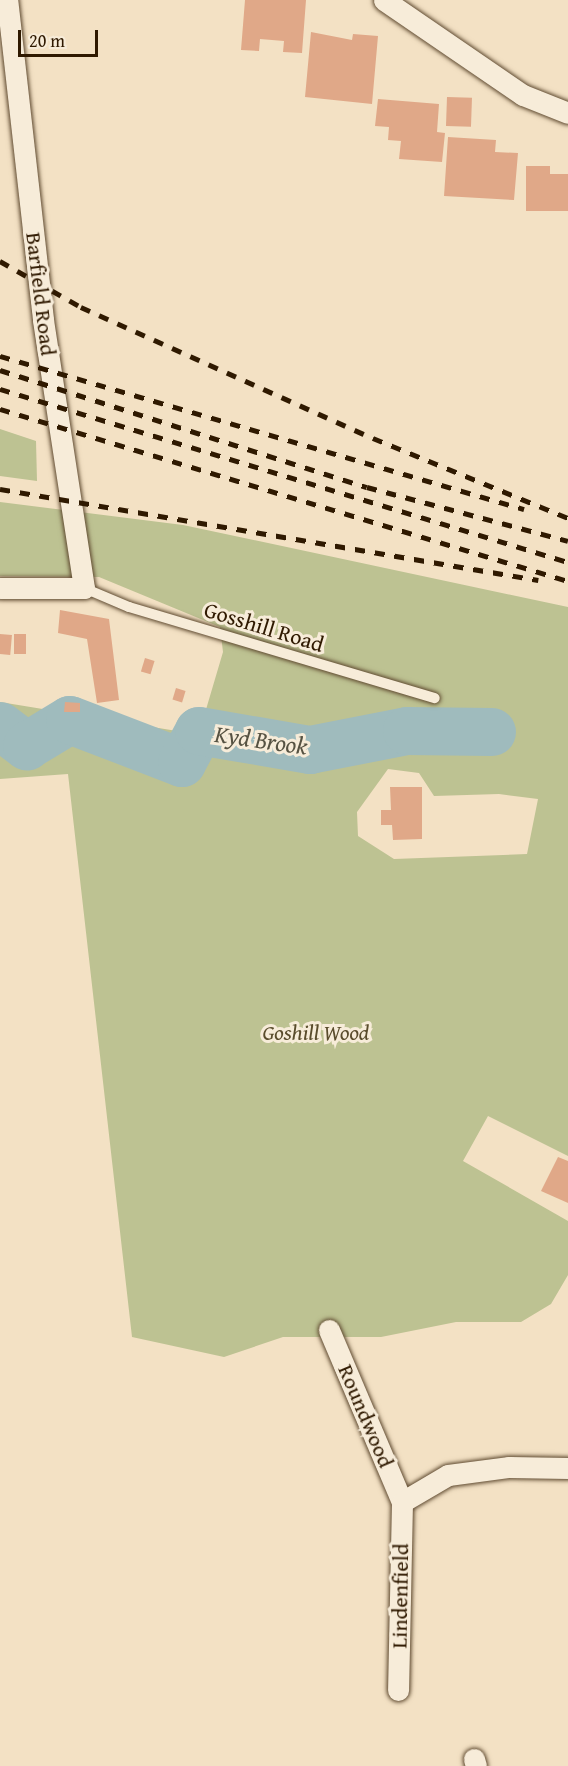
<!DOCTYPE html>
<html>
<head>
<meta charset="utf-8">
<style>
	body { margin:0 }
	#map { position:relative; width:568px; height:1766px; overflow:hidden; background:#f3e1c4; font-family:"Gentium Book Plus",serif }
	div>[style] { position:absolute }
	.green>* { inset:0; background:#bdc292 }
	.river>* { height:48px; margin:-24px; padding:0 24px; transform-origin:24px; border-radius:24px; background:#9fbbbd }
	.building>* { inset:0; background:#e0a888; transform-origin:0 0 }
	.roads { filter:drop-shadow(0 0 2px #604b31) drop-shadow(0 0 2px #604b31) }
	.lane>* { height:10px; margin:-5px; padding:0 5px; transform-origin:5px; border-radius:5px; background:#f7ecd9 }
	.street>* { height:21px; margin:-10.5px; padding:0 10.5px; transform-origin:10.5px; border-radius:10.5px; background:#f7ecd9 }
	.rail>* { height:4.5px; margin-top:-2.25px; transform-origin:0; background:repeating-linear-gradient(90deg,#2f1900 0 10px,transparent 0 20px) }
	span { translate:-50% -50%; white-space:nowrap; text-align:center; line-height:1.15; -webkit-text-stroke:6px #f7ecd9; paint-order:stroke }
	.street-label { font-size:22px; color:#2f1900 }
	.park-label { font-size:22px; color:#5a4c2c; font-style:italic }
	.water-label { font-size:24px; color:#565242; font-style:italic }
	.scale { position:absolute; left:18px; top:30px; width:80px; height:27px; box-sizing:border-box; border:3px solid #2f1900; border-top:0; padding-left:8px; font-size:18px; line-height:21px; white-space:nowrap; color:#2f1900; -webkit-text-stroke:4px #f7ecd9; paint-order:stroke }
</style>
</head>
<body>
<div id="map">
	<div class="green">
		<div style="clip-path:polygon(0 429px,36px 441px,37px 481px,0 476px)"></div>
		<div style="clip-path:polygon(evenodd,0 502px,183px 525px,568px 607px,568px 1156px,488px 1116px,463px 1161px,568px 1221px,568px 1275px,551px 1304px,521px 1322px,456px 1322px,381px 1337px,283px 1337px,224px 1357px,132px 1337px,68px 774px,0 779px,0 702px,183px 732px,202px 723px,223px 652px,220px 627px,99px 577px,0 576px,0 502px,388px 769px,419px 773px,434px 796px,499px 794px,538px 799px,527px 854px,394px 859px,358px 836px,357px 812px,388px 769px)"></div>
	</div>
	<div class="river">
		<div style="left:0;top:726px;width:34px;rotate:37deg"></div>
		<div style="left:27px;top:746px;width:50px;rotate:-31.2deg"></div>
		<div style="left:70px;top:720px;width:120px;rotate:21deg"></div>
		<div style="left:182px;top:763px;width:36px;rotate:-62deg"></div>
		<div style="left:199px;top:731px;width:113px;rotate:9.7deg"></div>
		<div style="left:310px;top:750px;width:99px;rotate:-11.1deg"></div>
		<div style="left:407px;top:731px;width:85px;rotate:0.7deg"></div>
	</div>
	<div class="building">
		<div style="clip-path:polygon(245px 0,306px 0,302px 53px,283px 52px,284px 41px,260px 39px,259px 51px,241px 50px)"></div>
		<div style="clip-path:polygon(311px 32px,352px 40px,353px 34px,378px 36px,372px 104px,305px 97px)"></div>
		<div style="left:447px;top:97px;width:25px;height:29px;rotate:2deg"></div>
		<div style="clip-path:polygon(378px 99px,439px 104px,437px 132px,445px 133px,442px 162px,399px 159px,401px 141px,388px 140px,389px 127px,375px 126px)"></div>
		<div style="clip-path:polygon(448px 137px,496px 140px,495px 152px,518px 153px,514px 200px,444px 196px)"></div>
		<div style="clip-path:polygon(526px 166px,550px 166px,550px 174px,568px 174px,568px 211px,526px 211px)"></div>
		<div style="clip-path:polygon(60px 610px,109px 619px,119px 700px,97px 703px,87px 639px,58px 633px)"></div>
		<div style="left:0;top:634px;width:12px;height:20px;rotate:5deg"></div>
		<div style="left:14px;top:634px;width:12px;height:20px"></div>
		<div style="left:145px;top:658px;width:10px;height:14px;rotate:17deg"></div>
		<div style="left:176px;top:688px;width:10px;height:12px;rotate:17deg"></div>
		<div style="clip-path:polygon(65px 702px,80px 703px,80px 712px,64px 712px)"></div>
		<div style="clip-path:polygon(390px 787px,422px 787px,422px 839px,393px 840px,392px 825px,381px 825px,381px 810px,391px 810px)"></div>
		<div style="clip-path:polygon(558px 1157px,568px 1161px,568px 1203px,541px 1191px)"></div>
	</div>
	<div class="roads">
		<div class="lane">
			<div style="left:84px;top:588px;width:49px;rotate:22.9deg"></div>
			<div style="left:129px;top:607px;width:319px;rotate:16.6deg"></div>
		</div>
		<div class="street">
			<div style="left:384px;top:0;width:168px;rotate:34.4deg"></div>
			<div style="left:523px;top:95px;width:48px;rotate:21.8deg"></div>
			<div style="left:0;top:588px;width:84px"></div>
			<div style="left:84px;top:588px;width:272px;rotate:-98.7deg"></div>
			<div style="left:43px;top:319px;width:321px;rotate:-96.4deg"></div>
			<div style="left:329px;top:1330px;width:187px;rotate:67deg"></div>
			<div style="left:402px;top:1502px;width:188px;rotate:91.2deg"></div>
			<div style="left:402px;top:1502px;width:53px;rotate:-30.4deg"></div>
			<div style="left:448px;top:1475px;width:62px;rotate:-7.5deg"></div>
			<div style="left:509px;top:1467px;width:59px;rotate:1deg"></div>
			<div style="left:474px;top:1759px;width:7px;rotate:74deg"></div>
		</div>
	</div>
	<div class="rail">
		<div style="left:0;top:261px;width:93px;rotate:29.6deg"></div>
		<div style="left:81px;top:307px;width:320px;rotate:24.2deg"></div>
		<div style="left:373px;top:438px;width:211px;rotate:22.3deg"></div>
		<div style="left:0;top:356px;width:546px;rotate:16.28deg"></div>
		<div style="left:0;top:370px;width:385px;rotate:17.7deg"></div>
		<div style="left:367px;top:487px;width:208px;rotate:15deg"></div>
		<div style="left:0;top:389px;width:594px;rotate:16.94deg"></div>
		<div style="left:0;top:409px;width:593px;rotate:16.85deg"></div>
		<div style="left:0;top:489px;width:546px;rotate:9.6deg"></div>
	</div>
	<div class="street-label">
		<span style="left:41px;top:294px;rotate:83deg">Barfield Road</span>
		<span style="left:264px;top:627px;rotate:17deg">Gosshill Road</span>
		<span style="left:366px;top:1416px;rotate:67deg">Roundwood</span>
		<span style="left:400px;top:1596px;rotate:-89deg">Lindenfield</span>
	</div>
	<div class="park-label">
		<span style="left:316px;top:1033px">Goshill Wood</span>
	</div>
	<div class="water-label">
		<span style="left:261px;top:740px;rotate:8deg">Kyd Brook</span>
	</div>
	<div class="scale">20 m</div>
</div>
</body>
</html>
